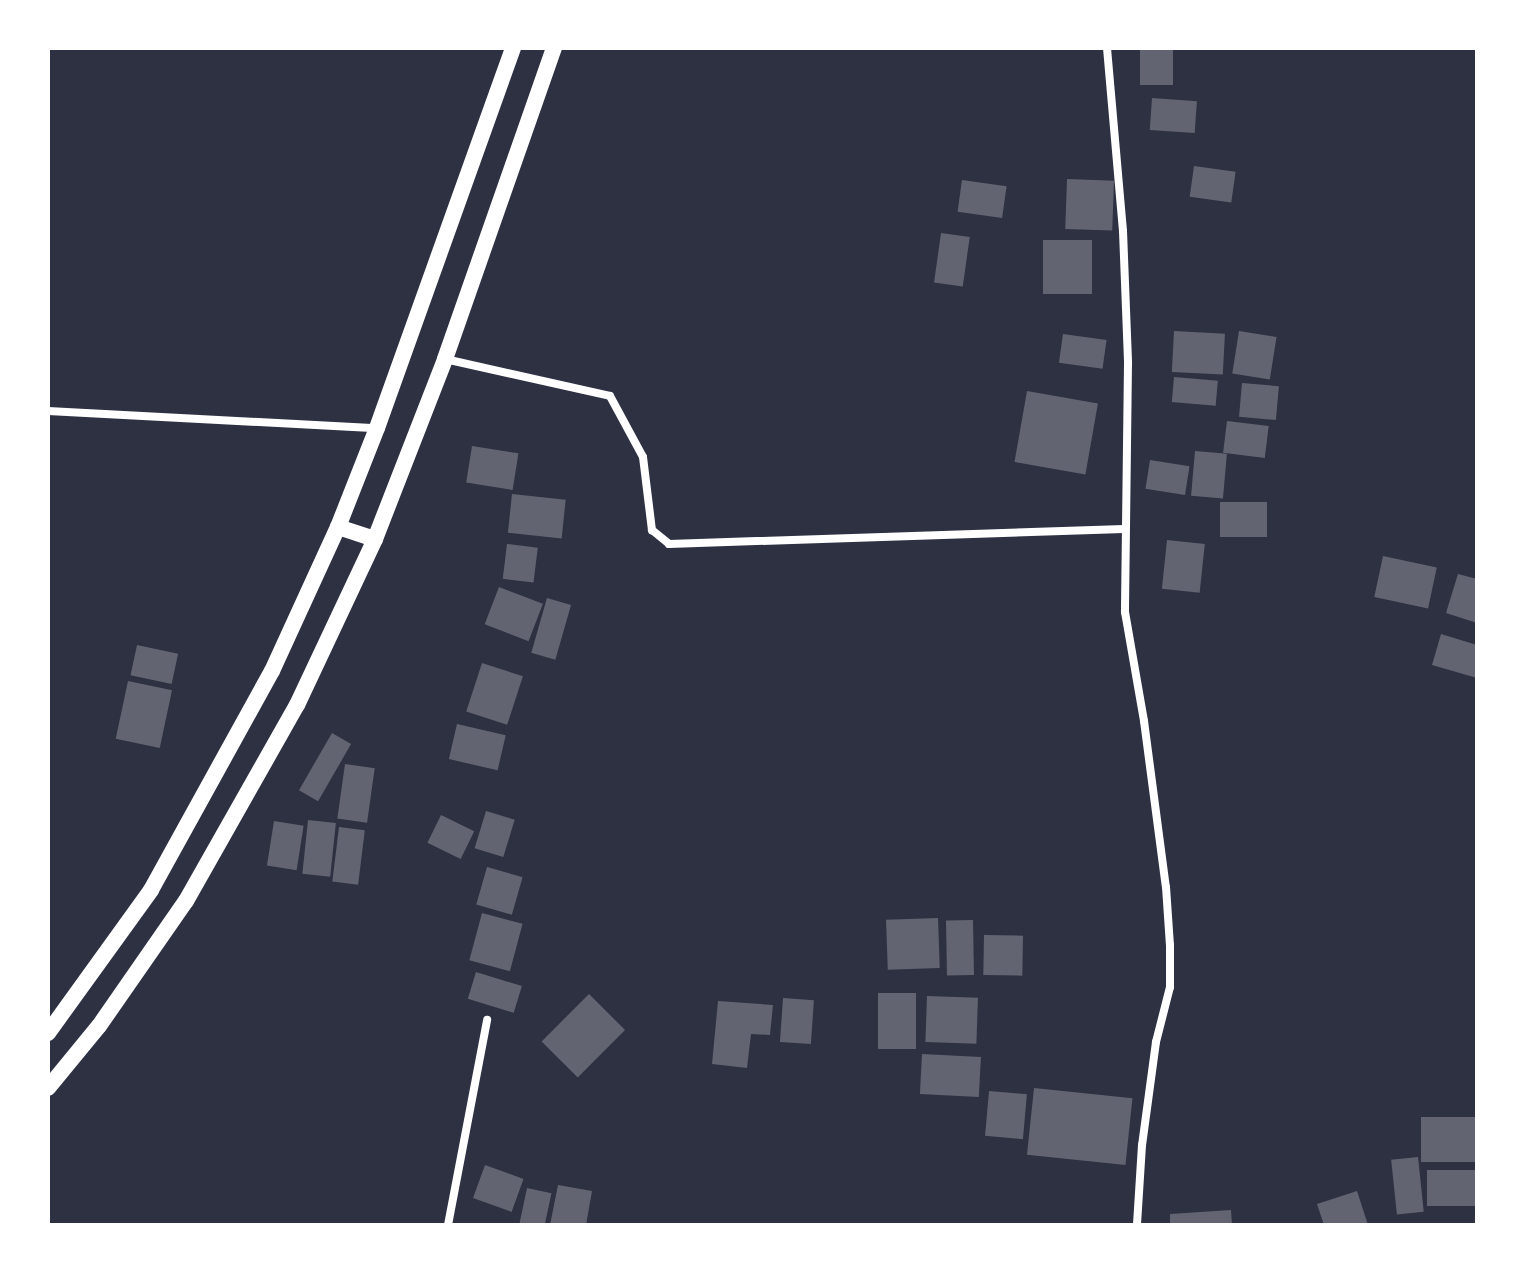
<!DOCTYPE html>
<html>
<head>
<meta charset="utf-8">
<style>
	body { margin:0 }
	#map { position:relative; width:1525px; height:1273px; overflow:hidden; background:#2d3142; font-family:"Archivo Narrow",sans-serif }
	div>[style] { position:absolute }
	.building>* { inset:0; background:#626471; transform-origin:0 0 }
	.minor>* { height:8px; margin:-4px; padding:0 4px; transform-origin:4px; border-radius:4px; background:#fff }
	.secondary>* { height:16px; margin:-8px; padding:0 8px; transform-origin:8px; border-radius:8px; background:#fff }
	span { translate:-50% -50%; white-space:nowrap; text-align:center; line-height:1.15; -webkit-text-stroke:6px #fff; paint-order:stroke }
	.frame { position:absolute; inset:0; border:50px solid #fff; pointer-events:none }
</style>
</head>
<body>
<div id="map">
	<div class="building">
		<div style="left:1140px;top:48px;width:33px;height:37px"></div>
		<div style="left:1152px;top:98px;width:45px;height:32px;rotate:4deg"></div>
		<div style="left:1194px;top:166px;width:42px;height:31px;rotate:8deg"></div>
		<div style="left:1067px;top:179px;width:47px;height:50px;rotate:2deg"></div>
		<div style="left:962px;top:180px;width:45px;height:32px;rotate:8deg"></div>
		<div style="left:941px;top:233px;width:29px;height:50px;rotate:8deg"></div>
		<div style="left:1043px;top:240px;width:49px;height:54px"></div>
		<div style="left:1174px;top:331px;width:51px;height:41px;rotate:3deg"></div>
		<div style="left:1239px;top:331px;width:38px;height:43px;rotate:9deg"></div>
		<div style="left:1063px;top:334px;width:44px;height:29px;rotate:8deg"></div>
		<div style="left:1174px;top:377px;width:44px;height:25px;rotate:5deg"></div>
		<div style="left:1242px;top:383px;width:37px;height:34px;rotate:5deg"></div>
		<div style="left:1027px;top:391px;width:72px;height:72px;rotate:10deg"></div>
		<div style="left:1227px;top:421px;width:42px;height:32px;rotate:7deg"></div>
		<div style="left:472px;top:446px;width:47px;height:37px;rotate:9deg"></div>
		<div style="left:1195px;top:451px;width:32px;height:45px;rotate:5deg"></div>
		<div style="left:1150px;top:460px;width:40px;height:29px;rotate:9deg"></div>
		<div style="left:512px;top:494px;width:54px;height:39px;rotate:6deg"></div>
		<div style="left:1220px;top:502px;width:47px;height:35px"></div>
		<div style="left:1167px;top:540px;width:38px;height:49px;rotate:6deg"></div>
		<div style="left:507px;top:544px;width:31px;height:35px;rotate:7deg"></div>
		<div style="left:1383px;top:556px;width:55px;height:42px;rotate:12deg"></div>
		<div style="clip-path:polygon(1458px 574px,1477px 579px,1477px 623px,1446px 613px)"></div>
		<div style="left:499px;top:587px;width:47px;height:40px;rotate:21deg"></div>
		<div style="left:547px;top:598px;width:25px;height:57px;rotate:16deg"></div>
		<div style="clip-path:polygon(1441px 634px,1477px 645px,1477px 678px,1432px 665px)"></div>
		<div style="left:137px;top:645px;width:42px;height:31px;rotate:12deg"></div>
		<div style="left:482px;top:663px;width:43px;height:51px;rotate:18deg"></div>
		<div style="left:128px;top:681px;width:45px;height:59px;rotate:12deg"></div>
		<div style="left:457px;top:724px;width:50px;height:36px;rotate:13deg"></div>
		<div style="left:332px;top:733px;width:22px;height:66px;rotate:30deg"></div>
		<div style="left:345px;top:764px;width:30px;height:55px;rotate:8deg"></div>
		<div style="left:486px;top:811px;width:30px;height:39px;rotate:17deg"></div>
		<div style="left:441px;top:815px;width:37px;height:31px;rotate:26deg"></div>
		<div style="left:308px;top:820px;width:28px;height:54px;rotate:6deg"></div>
		<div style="left:274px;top:821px;width:30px;height:45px;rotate:9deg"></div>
		<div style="left:339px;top:827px;width:26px;height:55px;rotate:7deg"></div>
		<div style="left:487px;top:867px;width:37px;height:39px;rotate:16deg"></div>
		<div style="left:482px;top:913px;width:42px;height:49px;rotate:15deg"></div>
		<div style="left:938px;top:918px;width:50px;height:52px;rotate:88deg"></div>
		<div style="left:973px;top:920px;width:55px;height:27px;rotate:89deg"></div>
		<div style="left:984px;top:935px;width:39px;height:40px;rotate:1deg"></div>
		<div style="left:476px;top:972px;width:48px;height:28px;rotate:17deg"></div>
		<div style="left:878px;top:993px;width:38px;height:56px"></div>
		<div style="left:589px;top:994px;width:51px;height:67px;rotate:45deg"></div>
		<div style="left:927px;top:996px;width:51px;height:46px;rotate:2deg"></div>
		<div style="left:783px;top:998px;width:31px;height:44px;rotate:4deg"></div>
		<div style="clip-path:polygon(718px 1001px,773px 1005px,770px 1035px,751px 1034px,747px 1068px,712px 1064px)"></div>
		<div style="left:922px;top:1054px;width:59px;height:40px;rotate:3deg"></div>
		<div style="left:1034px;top:1088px;width:99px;height:67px;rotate:6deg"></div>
		<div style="left:989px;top:1091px;width:38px;height:45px;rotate:5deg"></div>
		<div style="left:1477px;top:1117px;width:45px;height:56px;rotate:90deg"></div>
		<div style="left:1418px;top:1157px;width:55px;height:27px;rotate:84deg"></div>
		<div style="left:485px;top:1165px;width:41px;height:35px;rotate:20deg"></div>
		<div style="left:1477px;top:1170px;width:36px;height:50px;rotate:90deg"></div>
		<div style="clip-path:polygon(558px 1185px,592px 1191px,586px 1225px,550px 1225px)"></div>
		<div style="left:527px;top:1188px;width:25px;height:38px;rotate:12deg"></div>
		<div style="clip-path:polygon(1357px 1191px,1368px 1225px,1324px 1225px,1317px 1204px)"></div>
		<div style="clip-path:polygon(1231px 1210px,1232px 1225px,1170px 1225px,1170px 1214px)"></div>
	</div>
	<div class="minor">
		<div style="left:1107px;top:48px;width:184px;rotate:85deg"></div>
		<div style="left:1123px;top:231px;width:132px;rotate:87.8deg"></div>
		<div style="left:1128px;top:363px;width:249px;rotate:90.7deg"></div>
		<div style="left:1125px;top:612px;width:111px;rotate:80.1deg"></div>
		<div style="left:1144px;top:721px;width:167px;rotate:82.5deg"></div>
		<div style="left:1166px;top:887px;width:58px;rotate:86.1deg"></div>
		<div style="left:1170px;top:945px;width:42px;rotate:90deg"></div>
		<div style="left:1170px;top:987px;width:57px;rotate:104.3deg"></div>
		<div style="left:1156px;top:1042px;width:104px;rotate:97.7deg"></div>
		<div style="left:1142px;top:1145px;width:80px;rotate:93.6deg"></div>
		<div style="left:445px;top:359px;width:169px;rotate:12.6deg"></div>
		<div style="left:610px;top:396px;width:69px;rotate:61.6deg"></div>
		<div style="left:643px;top:457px;width:74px;rotate:83deg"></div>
		<div style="left:652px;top:530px;width:22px;rotate:39deg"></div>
		<div style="left:669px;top:544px;width:455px;rotate:-1.9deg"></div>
		<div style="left:48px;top:411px;width:329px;rotate:3deg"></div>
		<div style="left:448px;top:1225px;width:209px;rotate:-79.2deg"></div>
	</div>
	<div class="secondary">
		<div style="left:338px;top:527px;width:39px;rotate:18deg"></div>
		<div style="left:48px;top:1033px;width:176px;rotate:-54.2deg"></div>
		<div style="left:151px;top:890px;width:250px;rotate:-61.1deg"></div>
		<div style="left:272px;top:671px;width:158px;rotate:-65.4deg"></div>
		<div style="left:338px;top:527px;width:106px;rotate:-68.5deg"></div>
		<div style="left:377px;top:428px;width:404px;rotate:-70.3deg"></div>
		<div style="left:48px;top:1088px;width:80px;rotate:-50.6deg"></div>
		<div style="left:99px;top:1026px;width:152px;rotate:-55.2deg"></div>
		<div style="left:186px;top:901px;width:225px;rotate:-60.5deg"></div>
		<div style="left:297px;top:705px;width:183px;rotate:-64.8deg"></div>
		<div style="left:375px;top:539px;width:193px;rotate:-68.7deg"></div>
		<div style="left:445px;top:359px;width:330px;rotate:-70.7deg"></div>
	</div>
	<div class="frame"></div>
</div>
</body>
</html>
